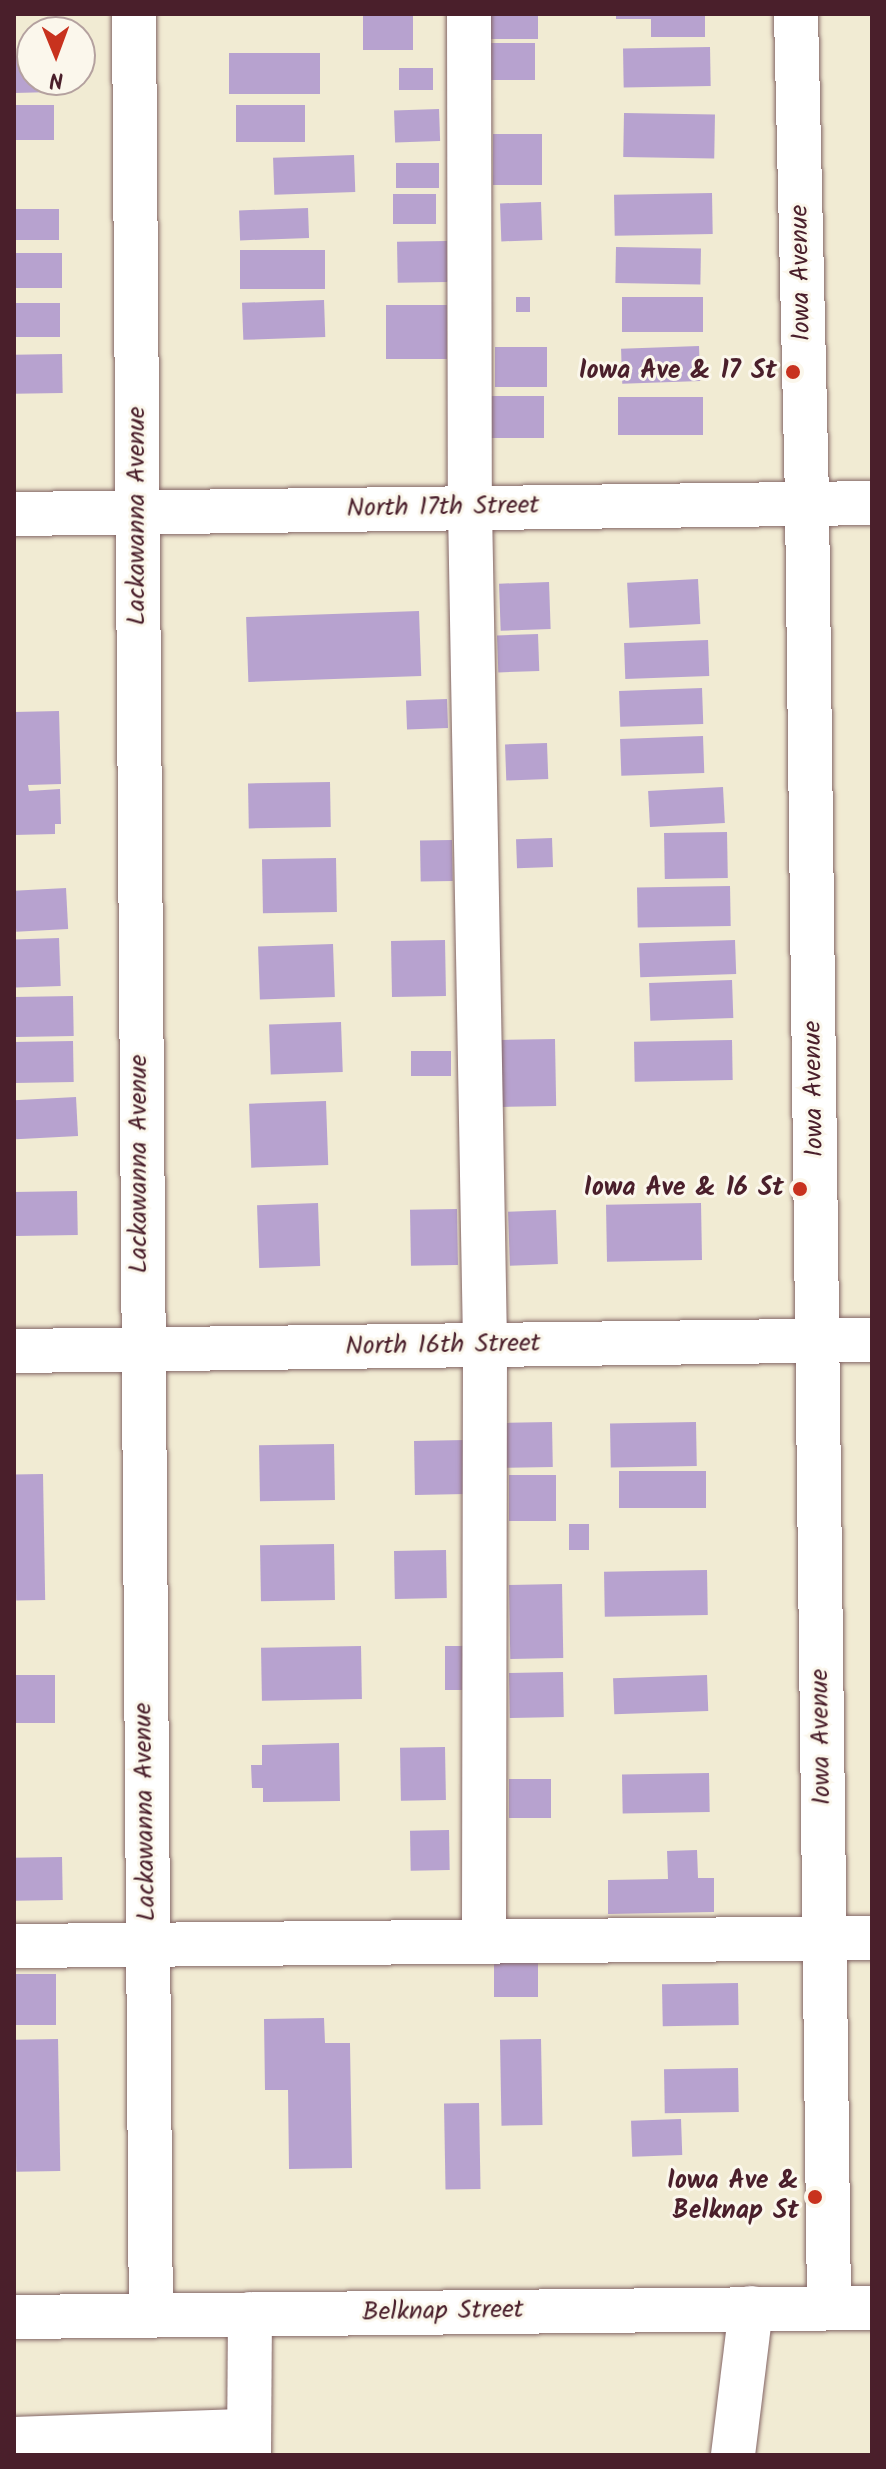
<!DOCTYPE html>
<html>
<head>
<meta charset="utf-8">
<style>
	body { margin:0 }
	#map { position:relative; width:886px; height:2469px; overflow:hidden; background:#f1ebd3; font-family:Kalam,sans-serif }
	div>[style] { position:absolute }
	.building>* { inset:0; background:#b7a2cf; transform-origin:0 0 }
	.roads { filter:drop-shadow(0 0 2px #846666) drop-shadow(0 0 2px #846666) }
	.minor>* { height:44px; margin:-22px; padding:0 22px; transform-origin:22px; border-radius:22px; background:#fff }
	.dots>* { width:22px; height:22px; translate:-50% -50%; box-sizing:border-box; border:4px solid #fbf7ec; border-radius:50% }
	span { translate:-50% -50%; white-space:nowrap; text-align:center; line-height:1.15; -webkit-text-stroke:6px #fbf7ec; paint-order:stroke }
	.street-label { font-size:26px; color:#4a1f2b }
	.poi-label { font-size:26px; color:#4a1f2b; font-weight:700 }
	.right { translate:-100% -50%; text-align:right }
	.frame { position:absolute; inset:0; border:16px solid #4a1f2b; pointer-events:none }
	.north { position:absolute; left:16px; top:16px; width:80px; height:80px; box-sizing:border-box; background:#fbf7ec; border:2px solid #b4a19f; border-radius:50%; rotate:179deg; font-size:22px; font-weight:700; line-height:32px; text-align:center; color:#4a1f2b }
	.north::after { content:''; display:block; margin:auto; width:28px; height:36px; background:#c8321e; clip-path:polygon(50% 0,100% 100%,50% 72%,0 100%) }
</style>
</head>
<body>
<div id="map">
	<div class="building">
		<div style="left:363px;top:14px;width:50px;height:36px"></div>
		<div style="left:491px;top:14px;width:47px;height:25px"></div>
		<div style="clip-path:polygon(616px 14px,705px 14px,705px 37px,651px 37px,651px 19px,616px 19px)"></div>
		<div style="left:535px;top:43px;width:37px;height:45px;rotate:90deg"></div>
		<div style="left:710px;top:47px;width:39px;height:87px;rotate:89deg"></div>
		<div style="left:320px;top:53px;width:41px;height:91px;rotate:90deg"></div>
		<div style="clip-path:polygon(14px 56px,32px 56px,32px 80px,54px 80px,54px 92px,14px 93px)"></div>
		<div style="left:399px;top:68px;width:34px;height:22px"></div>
		<div style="left:54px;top:105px;width:35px;height:40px;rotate:90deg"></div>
		<div style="left:305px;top:105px;width:37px;height:69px;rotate:90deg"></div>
		<div style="left:439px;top:109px;width:32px;height:45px;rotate:88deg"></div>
		<div style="left:624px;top:113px;width:91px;height:44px;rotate:1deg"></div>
		<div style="left:493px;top:134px;width:49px;height:51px"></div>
		<div style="left:354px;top:155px;width:37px;height:81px;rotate:88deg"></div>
		<div style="left:396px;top:163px;width:43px;height:25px"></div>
		<div style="left:712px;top:193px;width:41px;height:98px;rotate:89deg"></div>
		<div style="left:436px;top:194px;width:30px;height:43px;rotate:90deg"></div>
		<div style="left:541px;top:202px;width:38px;height:41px;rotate:88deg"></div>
		<div style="left:308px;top:208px;width:30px;height:69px;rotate:88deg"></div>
		<div style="left:14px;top:209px;width:45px;height:31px"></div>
		<div style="left:447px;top:241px;width:41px;height:50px;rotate:89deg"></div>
		<div style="left:616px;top:247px;width:85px;height:36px;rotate:1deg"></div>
		<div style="left:325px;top:250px;width:39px;height:85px;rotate:90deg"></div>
		<div style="left:62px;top:253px;width:35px;height:48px;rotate:90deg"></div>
		<div style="left:516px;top:297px;width:14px;height:15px"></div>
		<div style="left:622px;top:297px;width:81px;height:35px"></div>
		<div style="left:324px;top:300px;width:37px;height:82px;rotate:88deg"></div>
		<div style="left:60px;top:303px;width:34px;height:46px;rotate:90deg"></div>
		<div style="left:447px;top:305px;width:54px;height:61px;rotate:90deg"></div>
		<div style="left:699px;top:346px;width:35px;height:78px;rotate:88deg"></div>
		<div style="left:495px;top:347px;width:52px;height:40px"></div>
		<div style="left:62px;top:354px;width:39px;height:48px;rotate:89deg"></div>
		<div style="left:544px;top:396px;width:42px;height:54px;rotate:90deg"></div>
		<div style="left:703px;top:397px;width:38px;height:85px;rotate:90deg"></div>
		<div style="left:698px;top:579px;width:45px;height:71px;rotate:87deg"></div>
		<div style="left:549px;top:582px;width:47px;height:50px;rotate:88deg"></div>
		<div style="left:419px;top:611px;width:65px;height:173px;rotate:88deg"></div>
		<div style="left:538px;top:634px;width:37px;height:41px;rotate:88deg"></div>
		<div style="left:708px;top:640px;width:36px;height:84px;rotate:88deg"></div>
		<div style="left:702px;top:688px;width:36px;height:83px;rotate:88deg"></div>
		<div style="left:447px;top:699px;width:29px;height:41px;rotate:88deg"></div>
		<div style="clip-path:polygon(59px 711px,61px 784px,28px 785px,29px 791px,60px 789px,61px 824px,55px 824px,55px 834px,14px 835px,14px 712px)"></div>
		<div style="left:703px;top:736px;width:37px;height:83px;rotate:88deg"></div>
		<div style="left:547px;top:743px;width:36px;height:42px;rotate:88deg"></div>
		<div style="left:330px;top:782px;width:45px;height:82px;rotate:89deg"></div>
		<div style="left:723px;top:787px;width:36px;height:75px;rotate:87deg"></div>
		<div style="left:727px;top:832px;width:46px;height:63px;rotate:89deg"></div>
		<div style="left:552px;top:838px;width:29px;height:36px;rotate:88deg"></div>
		<div style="left:452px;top:840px;width:41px;height:32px;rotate:89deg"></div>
		<div style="left:336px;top:858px;width:54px;height:74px;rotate:89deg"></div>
		<div style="left:730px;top:886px;width:40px;height:93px;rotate:89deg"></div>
		<div style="left:66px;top:888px;width:41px;height:52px;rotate:87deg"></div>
		<div style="left:59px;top:938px;width:48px;height:45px;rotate:88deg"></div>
		<div style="left:445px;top:940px;width:56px;height:54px;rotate:89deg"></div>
		<div style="left:735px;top:940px;width:34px;height:96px;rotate:88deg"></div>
		<div style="left:333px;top:944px;width:53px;height:75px;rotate:88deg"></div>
		<div style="left:732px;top:980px;width:38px;height:83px;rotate:88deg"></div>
		<div style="left:73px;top:996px;width:40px;height:59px;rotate:89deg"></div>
		<div style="left:341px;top:1022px;width:50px;height:72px;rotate:88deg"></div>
		<div style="left:555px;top:1039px;width:67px;height:54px;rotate:89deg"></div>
		<div style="left:732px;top:1040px;width:40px;height:98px;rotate:89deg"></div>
		<div style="left:73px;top:1041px;width:41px;height:59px;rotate:89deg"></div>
		<div style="left:451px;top:1051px;width:25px;height:40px;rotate:90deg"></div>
		<div style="left:76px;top:1097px;width:39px;height:62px;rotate:87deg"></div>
		<div style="left:326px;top:1101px;width:64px;height:77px;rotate:88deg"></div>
		<div style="left:77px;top:1191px;width:44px;height:63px;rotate:89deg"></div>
		<div style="left:318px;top:1203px;width:63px;height:61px;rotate:88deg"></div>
		<div style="left:701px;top:1203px;width:57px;height:95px;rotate:89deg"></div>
		<div style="left:457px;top:1209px;width:56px;height:47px;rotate:89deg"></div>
		<div style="left:556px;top:1210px;width:54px;height:48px;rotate:88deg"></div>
		<div style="left:552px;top:1422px;width:45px;height:47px;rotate:89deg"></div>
		<div style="left:696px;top:1422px;width:44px;height:86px;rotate:89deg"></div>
		<div style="left:465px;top:1440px;width:54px;height:51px;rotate:89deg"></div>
		<div style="left:334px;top:1444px;width:56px;height:75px;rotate:89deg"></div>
		<div style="left:706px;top:1471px;width:37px;height:87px;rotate:90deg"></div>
		<div style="left:43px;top:1474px;width:126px;height:29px;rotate:89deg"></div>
		<div style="left:509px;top:1475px;width:47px;height:46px"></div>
		<div style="left:569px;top:1524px;width:20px;height:26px"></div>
		<div style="left:334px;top:1544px;width:56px;height:74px;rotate:89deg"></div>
		<div style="left:446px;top:1550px;width:48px;height:52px;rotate:89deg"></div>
		<div style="left:707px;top:1570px;width:45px;height:103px;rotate:89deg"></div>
		<div style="left:562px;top:1584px;width:74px;height:53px;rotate:89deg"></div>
		<div style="left:361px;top:1646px;width:53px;height:100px;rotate:89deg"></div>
		<div style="left:445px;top:1646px;width:18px;height:44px"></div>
		<div style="left:563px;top:1672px;width:45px;height:54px;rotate:89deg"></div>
		<div style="left:55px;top:1675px;width:48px;height:41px;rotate:90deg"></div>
		<div style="left:707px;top:1675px;width:36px;height:94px;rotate:88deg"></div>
		<div style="clip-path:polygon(339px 1743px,340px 1801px,263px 1802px,263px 1788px,252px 1788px,251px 1765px,262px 1765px,262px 1745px)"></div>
		<div style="left:445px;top:1747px;width:53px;height:45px;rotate:89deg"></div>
		<div style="left:709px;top:1773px;width:39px;height:87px;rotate:89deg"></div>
		<div style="left:551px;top:1779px;width:39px;height:42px;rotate:90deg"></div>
		<div style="left:449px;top:1830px;width:40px;height:39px;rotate:89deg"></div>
		<div style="clip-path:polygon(697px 1850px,698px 1878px,714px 1878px,714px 1912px,608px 1914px,608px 1880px,668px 1879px,667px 1851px)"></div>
		<div style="left:62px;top:1857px;width:43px;height:48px;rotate:89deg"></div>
		<div style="left:538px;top:1960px;width:37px;height:44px;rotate:90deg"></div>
		<div style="left:14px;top:1974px;width:42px;height:51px"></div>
		<div style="left:738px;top:1983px;width:42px;height:76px;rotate:89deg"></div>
		<div style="clip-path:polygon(324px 2018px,325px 2043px,350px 2043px,352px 2168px,289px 2169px,288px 2090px,265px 2090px,264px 2019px)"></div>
		<div style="left:58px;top:2039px;width:132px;height:44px;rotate:89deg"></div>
		<div style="left:541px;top:2039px;width:86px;height:41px;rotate:89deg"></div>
		<div style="left:738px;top:2068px;width:44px;height:74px;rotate:89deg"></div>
		<div style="left:479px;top:2103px;width:86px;height:35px;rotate:89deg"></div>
		<div style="left:681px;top:2119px;width:36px;height:50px;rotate:88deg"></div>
	</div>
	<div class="roads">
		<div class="minor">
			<div style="left:134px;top:14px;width:2301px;rotate:89.58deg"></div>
			<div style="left:469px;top:14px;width:494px;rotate:89.9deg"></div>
			<div style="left:470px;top:508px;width:837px;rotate:88.97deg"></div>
			<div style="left:485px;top:1345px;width:597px;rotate:90.1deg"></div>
			<div style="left:796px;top:14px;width:489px;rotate:88.7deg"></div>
			<div style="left:807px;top:503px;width:1805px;rotate:89.3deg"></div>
			<div style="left:14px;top:514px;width:858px;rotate:-0.73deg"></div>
			<div style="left:14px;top:1351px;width:858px;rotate:-0.73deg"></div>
			<div style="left:14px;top:1946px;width:858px;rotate:-0.53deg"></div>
			<div style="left:14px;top:2317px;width:858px;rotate:-0.6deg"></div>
			<div style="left:14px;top:2439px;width:234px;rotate:-2deg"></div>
			<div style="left:249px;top:2455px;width:141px;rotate:-89.6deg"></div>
			<div style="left:733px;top:2455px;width:148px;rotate:-83deg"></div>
		</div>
	</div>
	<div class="dots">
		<div style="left:793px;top:372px;background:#c8321e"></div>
		<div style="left:800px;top:1189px;background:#c8321e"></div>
		<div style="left:815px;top:2197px;background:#c8321e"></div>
	</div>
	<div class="street-label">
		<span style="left:802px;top:273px;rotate:-91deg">Iowa Avenue</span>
		<span style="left:443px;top:508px;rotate:-1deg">North 17th Street</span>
		<span style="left:138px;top:516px;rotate:-90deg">Lackawanna Avenue</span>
		<span style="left:815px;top:1089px;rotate:-91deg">Iowa Avenue</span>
		<span style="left:140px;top:1164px;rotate:-90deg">Lackawanna Avenue</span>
		<span style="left:443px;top:1346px;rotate:-1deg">North 16th Street</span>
		<span style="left:822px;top:1737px;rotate:-91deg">Iowa Avenue</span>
		<span style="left:146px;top:1812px;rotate:-91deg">Lackawanna Avenue</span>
		<span style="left:443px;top:2312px;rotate:-1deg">Belknap Street</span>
	</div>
	<div class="poi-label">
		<span class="right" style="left:777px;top:372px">Iowa Ave &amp; 17 St</span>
		<span class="right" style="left:784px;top:1189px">Iowa Ave &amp; 16 St</span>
		<span class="right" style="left:799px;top:2197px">Iowa Ave &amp;<br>Belknap St</span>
	</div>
	<div class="frame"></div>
	<div class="north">N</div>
</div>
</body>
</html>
